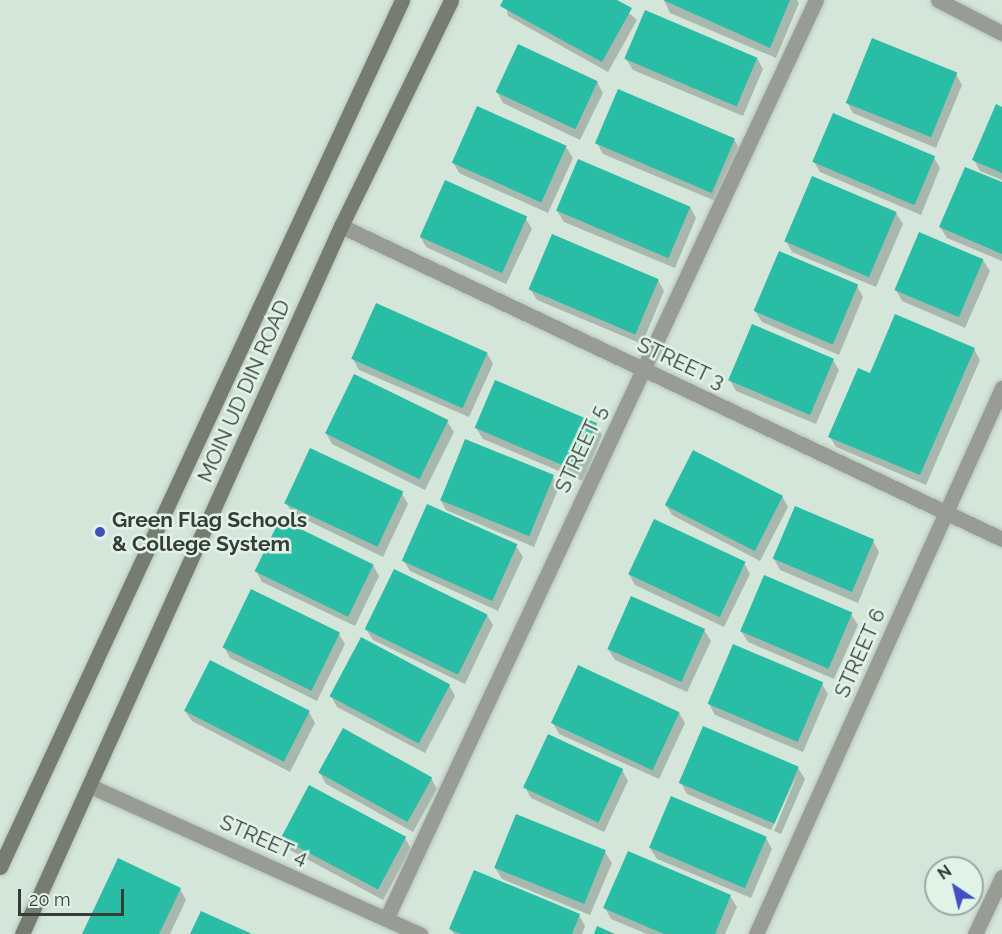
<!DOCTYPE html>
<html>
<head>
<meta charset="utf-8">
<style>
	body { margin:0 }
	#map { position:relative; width:1002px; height:934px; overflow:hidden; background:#d4e6da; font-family:Raleway,sans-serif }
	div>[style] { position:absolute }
	.shadow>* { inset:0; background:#0003 }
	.building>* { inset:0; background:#29bda6; transform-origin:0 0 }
	.roads { filter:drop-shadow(0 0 2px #b4c4ba) drop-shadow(0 0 2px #b4c4ba) }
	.street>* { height:15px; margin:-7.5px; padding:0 7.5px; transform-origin:7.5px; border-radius:7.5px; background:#989c95 }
	.secondary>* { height:15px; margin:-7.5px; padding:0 7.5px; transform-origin:7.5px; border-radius:7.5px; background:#767c71 }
	.dots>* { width:16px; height:16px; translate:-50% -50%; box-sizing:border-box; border:3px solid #e1f3e7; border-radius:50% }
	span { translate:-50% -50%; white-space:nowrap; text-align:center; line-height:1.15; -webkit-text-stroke:5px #e1f3e7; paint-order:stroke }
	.street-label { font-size:21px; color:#363d38 }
	.poi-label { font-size:21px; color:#363d38; font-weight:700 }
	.left { translate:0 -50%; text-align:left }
	.north { position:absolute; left:924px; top:856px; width:60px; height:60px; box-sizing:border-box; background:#e1f3e7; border:2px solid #9daaa1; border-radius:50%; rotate:325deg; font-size:16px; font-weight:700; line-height:24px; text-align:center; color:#363d38 }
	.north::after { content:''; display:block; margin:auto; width:21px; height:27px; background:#444ec3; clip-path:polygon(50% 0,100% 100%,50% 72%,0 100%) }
	.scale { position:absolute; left:18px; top:889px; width:106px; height:27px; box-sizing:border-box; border:3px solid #363d38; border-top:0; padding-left:8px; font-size:18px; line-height:21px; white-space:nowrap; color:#363d38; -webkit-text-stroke:4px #e1f3e7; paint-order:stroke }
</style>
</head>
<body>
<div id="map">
	<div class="shadow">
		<div style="clip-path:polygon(505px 0,614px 0,637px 20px,608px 72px,508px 16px)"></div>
		<div style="clip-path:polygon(664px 0,797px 0,799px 3px,776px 58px,670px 13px)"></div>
		<div style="clip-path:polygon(757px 58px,763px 69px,743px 116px,633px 70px,626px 59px)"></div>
		<div style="clip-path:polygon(956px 74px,962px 85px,936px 148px,853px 113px,847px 102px)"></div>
		<div style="clip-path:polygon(597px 82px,603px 93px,580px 140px,503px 103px,497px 92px)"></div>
		<div style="clip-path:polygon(1002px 108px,1002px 180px,980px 171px,974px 160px)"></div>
		<div style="clip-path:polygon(734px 139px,740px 150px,718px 202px,603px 154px,597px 143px)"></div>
		<div style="clip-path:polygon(566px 147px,573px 158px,548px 213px,459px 173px,453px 162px)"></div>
		<div style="clip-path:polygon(934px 158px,940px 168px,921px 215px,820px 172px,814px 162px)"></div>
		<div style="clip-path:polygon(1002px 184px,1002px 261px,947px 238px,940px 227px)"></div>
		<div style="clip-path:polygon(690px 207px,696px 218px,675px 268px,564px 222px,557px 211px)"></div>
		<div style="clip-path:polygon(896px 213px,903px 224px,876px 287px,792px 252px,786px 241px)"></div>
		<div style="clip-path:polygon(526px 219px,532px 229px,506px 284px,426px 247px,420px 236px)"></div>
		<div style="clip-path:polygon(920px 234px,983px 260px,990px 271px,965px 328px,902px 301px,896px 290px)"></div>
		<div style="clip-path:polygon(658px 280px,664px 291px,642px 344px,537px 300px,530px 289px)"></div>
		<div style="clip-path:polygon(857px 286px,863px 297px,839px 355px,762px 322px,755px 311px)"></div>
		<div style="clip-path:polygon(974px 349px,980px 360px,926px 485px,836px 447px,830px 437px)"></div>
		<div style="clip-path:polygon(487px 353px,493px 364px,469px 417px,359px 370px,353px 359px)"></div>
		<div style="clip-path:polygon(833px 360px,839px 370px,816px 424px,736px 391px,730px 380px)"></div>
		<div style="clip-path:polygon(447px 421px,454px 432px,425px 490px,332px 444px,326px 433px)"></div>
		<div style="clip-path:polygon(596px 425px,602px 435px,583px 481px,483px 439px,476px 428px)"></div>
		<div style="clip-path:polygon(553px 477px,559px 487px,534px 547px,446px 510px,440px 499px)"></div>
		<div style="clip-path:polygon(402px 494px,408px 504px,383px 557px,292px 513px,286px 503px)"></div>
		<div style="clip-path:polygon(782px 496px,788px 507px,760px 561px,672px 515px,666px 505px)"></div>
		<div style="clip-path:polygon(873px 541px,879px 552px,858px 603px,780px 570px,774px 559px)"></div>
		<div style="clip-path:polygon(516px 546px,523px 557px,498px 611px,410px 571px,404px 561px)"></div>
		<div style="clip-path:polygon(744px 563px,750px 574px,724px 627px,635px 585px,629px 574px)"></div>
		<div style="clip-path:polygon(373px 565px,379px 576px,355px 626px,262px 582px,256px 571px)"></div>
		<div style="clip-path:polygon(851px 614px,858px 625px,834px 679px,748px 642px,741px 631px)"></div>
		<div style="clip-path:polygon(487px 615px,493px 625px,465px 684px,373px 640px,366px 629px)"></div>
		<div style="clip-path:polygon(704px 630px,711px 641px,687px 692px,615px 660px,608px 649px)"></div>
		<div style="clip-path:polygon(339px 634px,345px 644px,317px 701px,230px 658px,224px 647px)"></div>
		<div style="clip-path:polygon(822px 684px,828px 694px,803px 752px,715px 715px,709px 704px)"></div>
		<div style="clip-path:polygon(449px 685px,455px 696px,425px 753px,337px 707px,331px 696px)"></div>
		<div style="clip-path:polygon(185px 711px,309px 712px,315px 723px,290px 772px,192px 721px)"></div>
		<div style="clip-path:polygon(679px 713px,685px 723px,659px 779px,559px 734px,553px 723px)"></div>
		<div style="clip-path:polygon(798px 768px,805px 779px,781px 834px,774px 831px,798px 773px,771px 830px,687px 794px,681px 783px)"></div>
		<div style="clip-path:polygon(622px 770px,628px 781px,604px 832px,531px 798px,525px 787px)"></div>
		<div style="clip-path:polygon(320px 773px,431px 778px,437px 789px,413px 832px,326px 784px)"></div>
		<div style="clip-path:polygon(282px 838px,405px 838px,411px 849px,383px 900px,288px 849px)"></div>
		<div style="clip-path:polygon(766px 838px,772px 849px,751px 898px,657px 859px,650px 848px)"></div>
		<div style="clip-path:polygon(605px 852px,612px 863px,590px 915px,502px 879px,495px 868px)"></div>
		<div style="clip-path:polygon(180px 889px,186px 900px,170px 934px,83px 934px)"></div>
		<div style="clip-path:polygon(730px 896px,737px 907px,725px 934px,647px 934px,611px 919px,605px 908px)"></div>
		<div style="clip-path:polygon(579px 915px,585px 926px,582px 934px,454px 934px,450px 929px)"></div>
	</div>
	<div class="building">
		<div style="clip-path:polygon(503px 0,617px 0,632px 8px,602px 62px,500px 6px)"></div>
		<div style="clip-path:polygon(663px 0,790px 0,770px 48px)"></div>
		<div style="left:645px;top:10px;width:122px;height:53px;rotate:23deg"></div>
		<div style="left:872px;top:38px;width:92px;height:70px;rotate:22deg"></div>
		<div style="left:518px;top:44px;width:88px;height:53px;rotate:25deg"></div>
		<div style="left:618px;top:89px;width:127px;height:59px;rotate:23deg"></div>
		<div style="clip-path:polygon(996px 104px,1002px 107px,1002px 173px,972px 160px)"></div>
		<div style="left:477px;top:106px;width:98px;height:62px;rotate:24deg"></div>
		<div style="left:833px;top:113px;width:111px;height:53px;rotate:23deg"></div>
		<div style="left:578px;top:159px;width:122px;height:56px;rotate:23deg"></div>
		<div style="clip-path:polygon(965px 167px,1002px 182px,1002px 254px,939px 227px)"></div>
		<div style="left:812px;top:176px;width:92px;height:71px;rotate:23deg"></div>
		<div style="left:445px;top:180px;width:90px;height:62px;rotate:24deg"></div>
		<div style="left:919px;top:232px;width:70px;height:63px;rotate:23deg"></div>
		<div style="left:552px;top:234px;width:116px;height:60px;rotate:23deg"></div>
		<div style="left:779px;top:251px;width:86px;height:65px;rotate:23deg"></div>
		<div style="left:376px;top:303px;width:122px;height:61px;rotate:24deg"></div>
		<div style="clip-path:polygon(895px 314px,975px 348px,920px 475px,828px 437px,858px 368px,870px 373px)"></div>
		<div style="left:752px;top:324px;width:89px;height:61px;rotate:23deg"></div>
		<div style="left:354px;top:374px;width:105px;height:66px;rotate:26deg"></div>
		<div style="left:495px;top:380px;width:111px;height:52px;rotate:23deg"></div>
		<div style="left:465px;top:439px;width:96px;height:66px;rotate:22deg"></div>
		<div style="left:310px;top:448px;width:103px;height:61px;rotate:25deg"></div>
		<div style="left:693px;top:450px;width:101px;height:62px;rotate:27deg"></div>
		<div style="left:427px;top:504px;width:99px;height:62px;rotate:24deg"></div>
		<div style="left:795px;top:506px;width:86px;height:57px;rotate:23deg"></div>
		<div style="left:280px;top:519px;width:104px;height:58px;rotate:26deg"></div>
		<div style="left:654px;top:519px;width:101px;height:61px;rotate:25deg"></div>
		<div style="left:394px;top:569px;width:104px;height:67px;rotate:26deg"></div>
		<div style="left:764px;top:575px;width:96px;height:61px;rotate:23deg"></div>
		<div style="left:251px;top:589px;width:99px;height:65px;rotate:26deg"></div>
		<div style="left:631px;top:596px;width:81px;height:58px;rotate:24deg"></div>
		<div style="left:361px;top:637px;width:101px;height:67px;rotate:28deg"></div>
		<div style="left:733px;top:644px;width:98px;height:65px;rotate:23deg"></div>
		<div style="left:210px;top:660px;width:112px;height:57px;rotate:27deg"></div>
		<div style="left:578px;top:665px;width:112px;height:64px;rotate:25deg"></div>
		<div style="left:703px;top:726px;width:104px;height:62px;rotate:23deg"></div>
		<div style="left:343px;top:728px;width:102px;height:51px;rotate:29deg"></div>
		<div style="left:548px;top:734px;width:83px;height:59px;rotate:25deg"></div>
		<div style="left:309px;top:785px;width:110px;height:60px;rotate:28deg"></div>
		<div style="left:671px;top:796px;width:104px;height:56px;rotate:23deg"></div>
		<div style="left:516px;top:814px;width:97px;height:58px;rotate:22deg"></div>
		<div style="clip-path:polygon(628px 851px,731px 895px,715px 934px,664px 934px,603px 908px)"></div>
		<div style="clip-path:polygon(118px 858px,181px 888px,159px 934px,82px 934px)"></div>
		<div style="clip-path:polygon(474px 870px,580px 914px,572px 934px,461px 934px,449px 929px)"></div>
		<div style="clip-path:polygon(201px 911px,252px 934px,190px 934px)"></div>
		<div style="clip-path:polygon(597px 926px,615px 934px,594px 934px)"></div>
	</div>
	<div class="roads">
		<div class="street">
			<div style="left:938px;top:0;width:72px;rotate:27.3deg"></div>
			<div style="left:341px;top:226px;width:731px;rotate:25.34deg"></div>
			<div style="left:90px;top:786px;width:362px;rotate:24.2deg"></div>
			<div style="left:387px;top:917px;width:1012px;rotate:-64.93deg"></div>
			<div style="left:756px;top:934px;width:599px;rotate:-65.75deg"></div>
			<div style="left:975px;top:934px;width:63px;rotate:-64.7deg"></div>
		</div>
		<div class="secondary">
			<div style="left:0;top:867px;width:956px;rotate:-65.12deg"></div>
			<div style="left:22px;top:934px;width:777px;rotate:-65.75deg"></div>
			<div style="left:341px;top:226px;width:251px;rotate:-64deg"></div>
		</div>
	</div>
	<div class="dots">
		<div style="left:100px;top:532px;background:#444ec3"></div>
	</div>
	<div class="street-label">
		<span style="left:681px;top:363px;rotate:25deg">STREET 3</span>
		<span style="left:244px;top:391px;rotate:-66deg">MOIN UD DIN ROAD</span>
		<span style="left:581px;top:449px;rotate:-65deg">STREET 5</span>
		<span style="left:860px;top:653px;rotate:-66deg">STREET 6</span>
		<span style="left:264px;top:840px;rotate:24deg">STREET 4</span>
	</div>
	<div class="poi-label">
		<span class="left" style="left:112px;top:532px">Green Flag Schools<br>&amp; College System</span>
	</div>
	<div class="north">N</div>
	<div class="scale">20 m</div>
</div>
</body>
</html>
